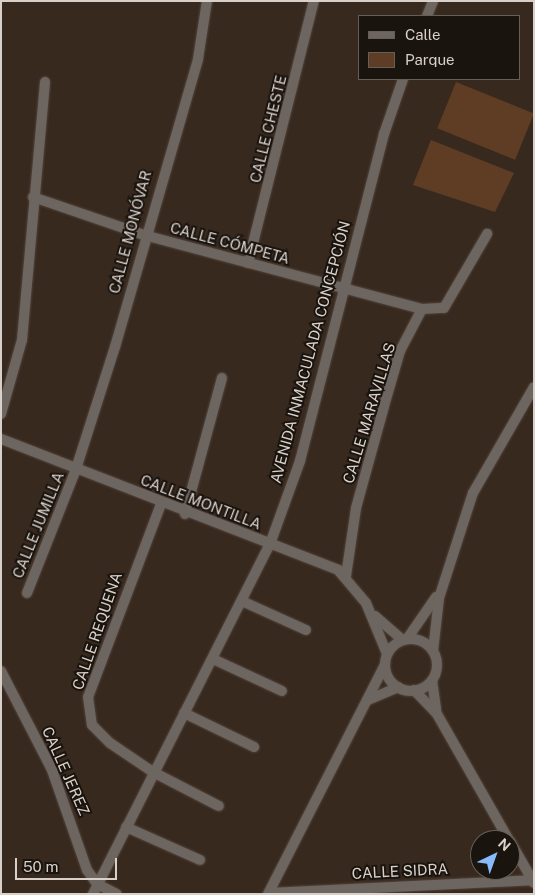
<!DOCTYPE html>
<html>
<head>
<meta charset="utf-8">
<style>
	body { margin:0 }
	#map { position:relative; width:535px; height:895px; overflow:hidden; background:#38291f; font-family:"Public Sans",sans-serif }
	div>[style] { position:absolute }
	.green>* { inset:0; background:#5f3d24; transform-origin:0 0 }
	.roads { filter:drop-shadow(0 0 1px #52443a) drop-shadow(0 0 1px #52443a) }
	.minor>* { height:10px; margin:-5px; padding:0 5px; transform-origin:5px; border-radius:5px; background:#6d6560 }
	.tertiary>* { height:10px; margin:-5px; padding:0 5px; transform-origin:5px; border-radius:5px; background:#6d6560 }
	.tertiary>.ring { margin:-5px; padding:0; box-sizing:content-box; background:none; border:10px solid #6d6560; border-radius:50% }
	span { translate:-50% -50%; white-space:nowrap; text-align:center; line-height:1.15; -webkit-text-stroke:4px #1a140f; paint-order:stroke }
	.street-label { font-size:15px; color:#d9d0c9 }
	.frame { position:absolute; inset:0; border:2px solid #d9d0c9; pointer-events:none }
	.legend { position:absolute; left:358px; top:15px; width:162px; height:65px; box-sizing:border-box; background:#1a140f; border:1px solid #665f59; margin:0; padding:6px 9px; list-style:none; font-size:15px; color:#d9d0c9 }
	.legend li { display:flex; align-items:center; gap:10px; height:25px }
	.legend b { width:25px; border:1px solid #665f59 }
	.north { position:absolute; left:470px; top:830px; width:50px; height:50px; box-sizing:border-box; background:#1a140f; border:1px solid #665f59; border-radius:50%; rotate:42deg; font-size:14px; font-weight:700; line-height:20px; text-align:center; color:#d9d0c9 }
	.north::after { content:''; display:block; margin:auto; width:18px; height:22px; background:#87bbfb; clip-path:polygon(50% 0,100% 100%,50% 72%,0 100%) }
	.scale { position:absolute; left:15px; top:858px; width:102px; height:22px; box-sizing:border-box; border:2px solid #d9d0c9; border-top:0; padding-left:6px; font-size:15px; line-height:18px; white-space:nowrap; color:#d9d0c9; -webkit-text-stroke:4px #1a140f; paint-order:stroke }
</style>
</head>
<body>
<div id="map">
	<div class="green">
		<div style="left:456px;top:82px;width:84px;height:50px;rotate:22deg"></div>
		<div style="clip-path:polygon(431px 140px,514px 173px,495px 212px,413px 185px)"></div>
	</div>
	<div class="roads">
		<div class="minor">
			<div style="left:427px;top:16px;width:16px;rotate:-68deg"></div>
			<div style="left:33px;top:197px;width:117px;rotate:18.9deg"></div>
			<div style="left:144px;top:235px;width:288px;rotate:14.9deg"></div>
			<div style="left:422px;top:309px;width:22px;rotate:-3deg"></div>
			<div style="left:444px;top:308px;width:86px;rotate:-59.8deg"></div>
			<div style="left:248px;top:263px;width:270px;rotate:-75.9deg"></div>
			<div style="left:1px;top:414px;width:77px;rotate:-74.2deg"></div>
			<div style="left:22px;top:340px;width:259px;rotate:-84.9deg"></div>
			<div style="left:1px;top:439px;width:362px;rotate:21.2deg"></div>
			<div style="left:338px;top:570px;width:43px;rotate:49.7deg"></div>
			<div style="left:366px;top:603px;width:55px;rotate:67.6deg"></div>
			<div style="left:161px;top:504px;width:206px;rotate:110.7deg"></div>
			<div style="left:88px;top:697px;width:28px;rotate:82deg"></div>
			<div style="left:92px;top:725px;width:25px;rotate:45deg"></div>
			<div style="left:110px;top:743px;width:52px;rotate:34deg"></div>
			<div style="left:153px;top:772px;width:74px;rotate:27.3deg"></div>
			<div style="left:185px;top:514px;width:141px;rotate:-74.8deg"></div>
			<div style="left:346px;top:576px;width:69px;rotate:-81.6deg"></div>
			<div style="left:356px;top:508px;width:106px;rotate:-74.6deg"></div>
			<div style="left:384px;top:406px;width:57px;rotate:-73.8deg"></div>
			<div style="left:400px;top:351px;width:47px;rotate:-62.4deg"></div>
			<div style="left:27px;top:593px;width:133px;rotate:-68.4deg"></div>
			<div style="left:76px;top:469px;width:128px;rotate:-72.3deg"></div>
			<div style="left:115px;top:347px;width:300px;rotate:-73.9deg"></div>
			<div style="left:198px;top:59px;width:59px;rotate:-81.2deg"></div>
			<div style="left:244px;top:602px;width:68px;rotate:24.3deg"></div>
			<div style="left:375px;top:616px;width:37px;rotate:41deg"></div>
			<div style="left:213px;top:659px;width:76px;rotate:24.9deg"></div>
			<div style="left:1px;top:671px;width:111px;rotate:62.7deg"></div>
			<div style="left:52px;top:770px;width:106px;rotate:70.7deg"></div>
			<div style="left:87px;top:870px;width:17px;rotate:54deg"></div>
			<div style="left:97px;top:884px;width:22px;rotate:27deg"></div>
			<div style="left:432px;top:680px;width:30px;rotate:82deg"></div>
			<div style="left:414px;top:690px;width:33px;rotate:46deg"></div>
			<div style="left:437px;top:714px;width:145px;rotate:60.3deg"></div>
			<div style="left:184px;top:713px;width:78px;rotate:25.9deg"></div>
			<div style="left:126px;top:827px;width:81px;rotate:24deg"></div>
			<div style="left:510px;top:841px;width:48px;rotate:60.3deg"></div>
			<div style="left:269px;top:893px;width:263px;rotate:-2.8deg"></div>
			<div style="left:93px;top:894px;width:392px;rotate:-63.2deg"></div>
			<div style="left:270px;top:544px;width:88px;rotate:-70.1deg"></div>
			<div style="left:300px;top:461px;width:338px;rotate:-75.6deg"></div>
			<div style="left:384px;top:134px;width:58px;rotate:-70.9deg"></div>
		</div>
		<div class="tertiary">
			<div style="left:407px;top:639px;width:51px;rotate:-55.4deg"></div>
			<div class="ring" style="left:385px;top:639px;width:42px;height:42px"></div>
			<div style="left:433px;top:651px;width:53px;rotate:-83.5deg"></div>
			<div style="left:439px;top:598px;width:110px;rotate:-72.1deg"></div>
			<div style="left:473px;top:493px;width:122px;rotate:-60.1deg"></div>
			<div style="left:368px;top:700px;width:33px;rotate:-23deg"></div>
			<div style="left:268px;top:894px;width:258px;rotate:-63deg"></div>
		</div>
	</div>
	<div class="street-label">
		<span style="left:268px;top:129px;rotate:-76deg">CALLE CHESTE</span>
		<span style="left:130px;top:232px;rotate:-75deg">CALLE MONÓVAR</span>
		<span style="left:230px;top:243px;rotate:15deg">CALLE CÓMPETA</span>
		<span style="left:310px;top:352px;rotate:-75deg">AVENIDA INMACULADA CONCEPCIÓN</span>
		<span style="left:369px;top:413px;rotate:-73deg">CALLE MARAVILLAS</span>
		<span style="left:201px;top:502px;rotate:21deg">CALLE MONTILLA</span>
		<span style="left:38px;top:525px;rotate:-68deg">CALLE JUMILLA</span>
		<span style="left:97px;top:631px;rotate:-71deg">CALLE REQUENA</span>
		<span style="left:66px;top:771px;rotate:66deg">CALLE JEREZ</span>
		<span style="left:400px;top:871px;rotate:-3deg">CALLE SIDRA</span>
	</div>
	<div class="frame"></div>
	<ul class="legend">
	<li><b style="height:6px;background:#6d6560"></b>Calle</li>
	<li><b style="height:14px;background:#5f3d24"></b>Parque</li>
	</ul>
	<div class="north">N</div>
	<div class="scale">50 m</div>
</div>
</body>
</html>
